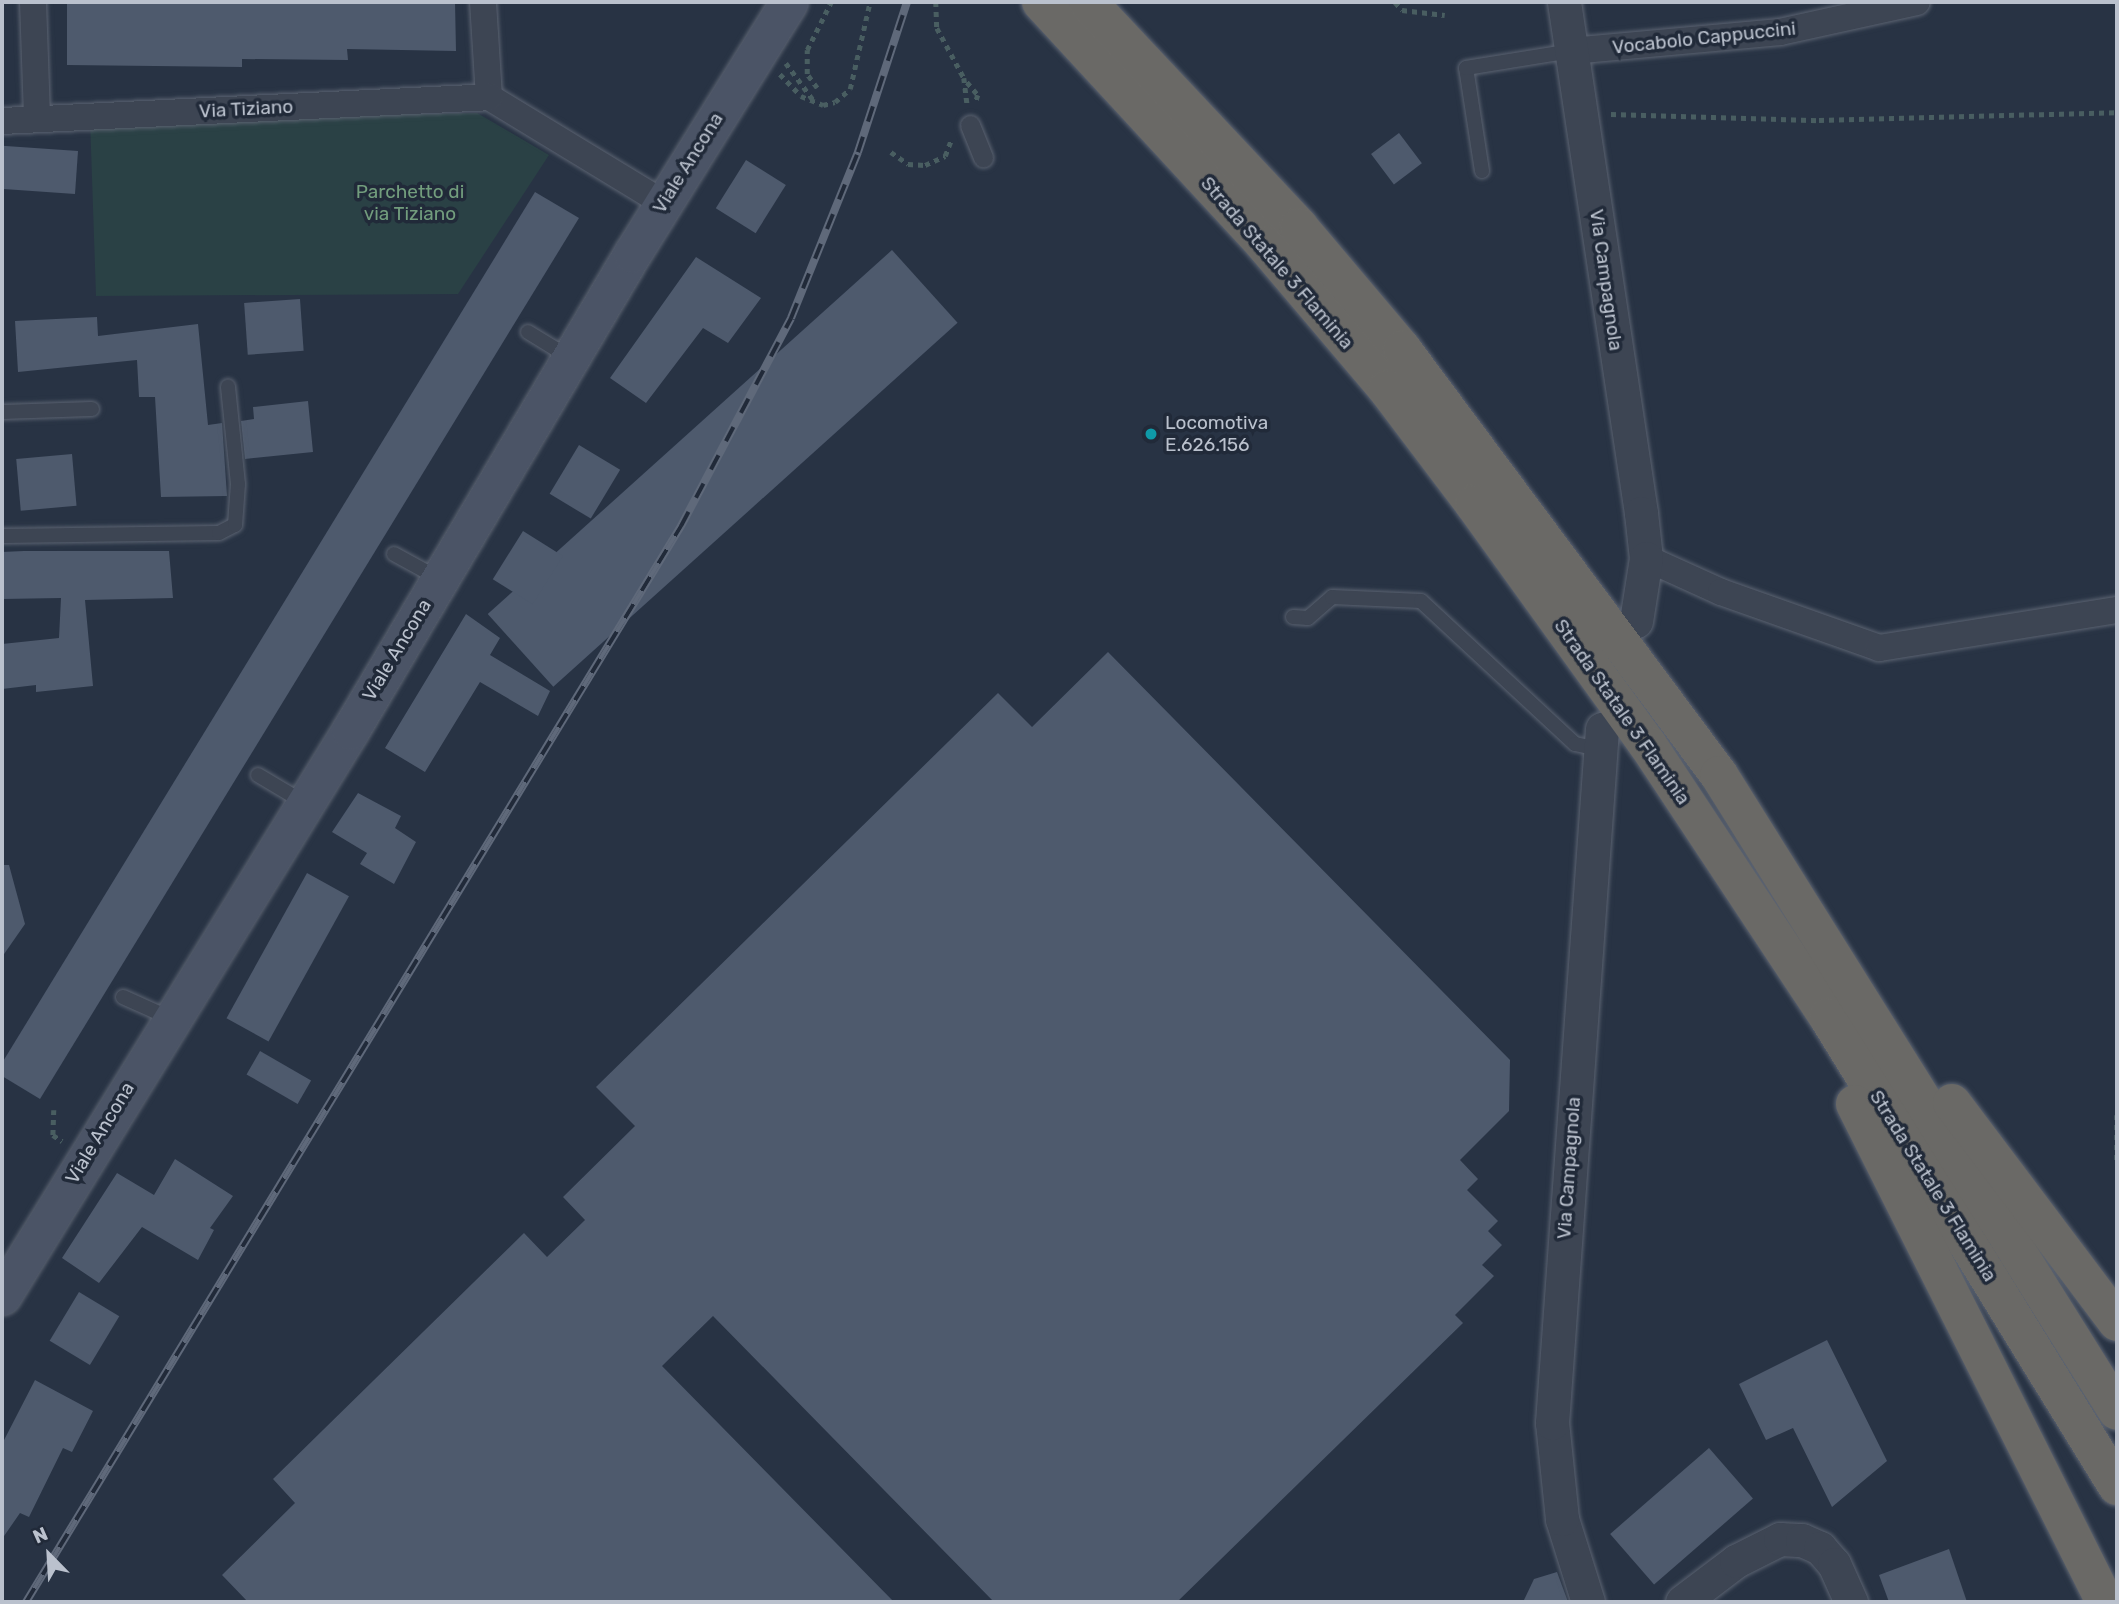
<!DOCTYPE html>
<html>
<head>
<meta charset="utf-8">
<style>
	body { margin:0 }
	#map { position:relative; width:2119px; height:1604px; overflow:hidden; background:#283344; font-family:Rubik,sans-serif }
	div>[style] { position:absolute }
	.green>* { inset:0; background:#2a4145 }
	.building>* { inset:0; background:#4e5a6d; transform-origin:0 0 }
	.path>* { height:4.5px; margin-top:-2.25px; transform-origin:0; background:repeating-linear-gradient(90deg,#495e61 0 5px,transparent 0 10px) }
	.roads { filter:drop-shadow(0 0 2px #5b6371) drop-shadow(0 0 2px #5b6371) }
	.service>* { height:14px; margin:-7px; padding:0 7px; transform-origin:7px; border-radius:7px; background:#3d4553 }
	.pedestrian>* { height:19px; margin:-9.5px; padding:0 9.5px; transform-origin:9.5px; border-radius:9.5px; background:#3d4553 }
	.minor>* { height:26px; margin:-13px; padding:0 13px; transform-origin:13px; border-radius:13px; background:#3d4553 }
	.tertiary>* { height:33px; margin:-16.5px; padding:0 16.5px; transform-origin:16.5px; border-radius:16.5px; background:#3d4553 }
	.secondary>* { height:37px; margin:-18.5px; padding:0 18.5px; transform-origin:18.5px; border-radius:18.5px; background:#4b5466 }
	.trunk>* { height:38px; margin:-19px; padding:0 19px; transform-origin:19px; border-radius:19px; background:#6a6966 }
	.rail>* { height:8px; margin-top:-4px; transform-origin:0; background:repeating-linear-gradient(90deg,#212a39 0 16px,#5f697a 0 32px); box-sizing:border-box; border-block:2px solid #5f697a }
	.dots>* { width:19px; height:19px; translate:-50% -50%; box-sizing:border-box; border:4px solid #212a39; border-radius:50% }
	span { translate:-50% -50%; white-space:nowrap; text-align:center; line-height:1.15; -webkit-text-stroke:7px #212a39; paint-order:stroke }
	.street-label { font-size:19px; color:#bac1cd }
	.park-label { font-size:19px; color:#729d7d }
	.poi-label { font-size:19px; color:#bac1cd }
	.left { translate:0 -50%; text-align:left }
	.frame { position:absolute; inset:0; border:4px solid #bac1cd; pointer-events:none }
	.north { position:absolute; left:14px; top:1520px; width:70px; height:70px; -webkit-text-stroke:5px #212a39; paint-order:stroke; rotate:336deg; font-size:19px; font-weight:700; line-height:28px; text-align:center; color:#bac1cd }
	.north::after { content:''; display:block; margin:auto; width:24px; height:32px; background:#bac1cd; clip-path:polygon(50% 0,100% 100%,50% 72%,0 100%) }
</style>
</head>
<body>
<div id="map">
	<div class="green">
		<div style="clip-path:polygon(477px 113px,549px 155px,458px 294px,96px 296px,90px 119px)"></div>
	</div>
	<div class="building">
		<div style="clip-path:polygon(67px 2px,455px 2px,456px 51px,347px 49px,348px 60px,242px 59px,242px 67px,67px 65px)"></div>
		<div style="left:1399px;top:133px;width:38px;height:35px;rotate:53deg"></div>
		<div style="left:78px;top:151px;width:43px;height:76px;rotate:94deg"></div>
		<div style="left:746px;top:160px;width:47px;height:57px;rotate:32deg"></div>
		<div style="clip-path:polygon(535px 192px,579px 218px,40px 1099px,2px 1076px,2px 1063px)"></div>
		<div style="left:892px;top:250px;width:98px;height:544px;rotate:48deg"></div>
		<div style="clip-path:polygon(696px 257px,761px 298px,728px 343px,703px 328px,646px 403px,610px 378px)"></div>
		<div style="left:300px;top:299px;width:52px;height:56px;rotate:86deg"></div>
		<div style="clip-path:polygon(97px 317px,98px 336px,198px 324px,208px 425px,222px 423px,227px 496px,161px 497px,155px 397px,139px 397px,137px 360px,18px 372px,15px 321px)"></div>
		<div style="clip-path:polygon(308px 401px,313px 452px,245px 459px,241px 421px,254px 419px,253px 407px)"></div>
		<div style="left:579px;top:445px;width:48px;height:57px;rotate:31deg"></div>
		<div style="left:72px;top:454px;width:52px;height:56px;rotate:85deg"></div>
		<div style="left:523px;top:531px;width:47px;height:57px;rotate:32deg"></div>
		<div style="clip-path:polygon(24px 551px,169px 551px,173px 598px,85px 600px,93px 686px,36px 692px,36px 685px,2px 689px,2px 644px,59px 638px,61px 598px,2px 599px,2px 552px)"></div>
		<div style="clip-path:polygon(466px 614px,500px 638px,490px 655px,550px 691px,538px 716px,480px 682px,425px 772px,385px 748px)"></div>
		<div style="clip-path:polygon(1108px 652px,1510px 1060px,1509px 1111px,1460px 1160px,1478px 1179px,1467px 1190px,1498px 1221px,1488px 1231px,1502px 1245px,1482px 1265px,1494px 1276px,1455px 1315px,1463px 1323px,1177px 1602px,994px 1602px,713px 1316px,662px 1366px,894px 1602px,248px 1602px,222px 1575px,295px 1503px,273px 1479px,524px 1233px,547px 1257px,585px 1220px,563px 1197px,635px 1126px,596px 1087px,998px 693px,1032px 727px)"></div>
		<div style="clip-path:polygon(358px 793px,401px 816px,395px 828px,416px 842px,394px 884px,360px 864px,367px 853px,332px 832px)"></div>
		<div style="clip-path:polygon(2px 865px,9px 865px,25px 924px,2px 957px)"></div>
		<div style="left:307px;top:873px;width:48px;height:166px;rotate:29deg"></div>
		<div style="left:260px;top:1051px;width:59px;height:27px;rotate:30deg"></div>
		<div style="clip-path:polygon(175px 1159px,233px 1196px,210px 1228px,214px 1230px,198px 1260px,142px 1227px,99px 1283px,62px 1258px,117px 1173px,154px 1195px)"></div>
		<div style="left:79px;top:1292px;width:47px;height:57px;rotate:31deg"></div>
		<div style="clip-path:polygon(1827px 1340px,1887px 1461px,1832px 1507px,1793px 1428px,1766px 1440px,1739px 1384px)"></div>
		<div style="clip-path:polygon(35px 1380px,93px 1411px,72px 1452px,63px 1448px,29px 1517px,20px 1513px,2px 1539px,2px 1444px)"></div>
		<div style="left:1709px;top:1448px;width:67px;height:131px;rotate:49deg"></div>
		<div style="clip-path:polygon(1949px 1549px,1967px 1602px,1889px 1602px,1879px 1575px)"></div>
		<div style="clip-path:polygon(1557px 1572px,1568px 1602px,1523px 1602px,1534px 1579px)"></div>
	</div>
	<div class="path">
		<div style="left:936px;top:2px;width:26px;rotate:88deg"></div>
		<div style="left:937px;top:28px;width:57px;rotate:61.6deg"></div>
		<div style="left:964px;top:78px;width:26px;rotate:83deg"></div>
		<div style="left:1395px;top:2px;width:11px;rotate:49deg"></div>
		<div style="left:1402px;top:10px;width:43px;rotate:6.6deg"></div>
		<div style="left:786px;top:63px;width:47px;rotate:53.6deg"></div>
		<div style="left:780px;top:74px;width:30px;rotate:46deg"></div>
		<div style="left:801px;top:96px;width:24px;rotate:22deg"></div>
		<div style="left:823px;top:105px;width:12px;rotate:-14deg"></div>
		<div style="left:835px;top:102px;width:20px;rotate:-41deg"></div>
		<div style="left:850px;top:89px;width:89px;rotate:-77.1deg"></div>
		<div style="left:967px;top:82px;width:17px;rotate:50deg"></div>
		<div style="left:978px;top:95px;width:9px;rotate:108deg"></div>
		<div style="left:817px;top:88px;width:17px;rotate:-126deg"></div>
		<div style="left:807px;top:74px;width:24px;rotate:-90deg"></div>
		<div style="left:807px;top:50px;width:54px;rotate:-63.4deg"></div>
		<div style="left:1611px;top:114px;width:208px;rotate:1.7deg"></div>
		<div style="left:1819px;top:120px;width:298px;rotate:-1.5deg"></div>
		<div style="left:891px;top:152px;width:21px;rotate:35deg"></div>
		<div style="left:908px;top:164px;width:17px;rotate:3deg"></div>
		<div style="left:925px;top:165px;width:22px;rotate:-24deg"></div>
		<div style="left:945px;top:156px;width:17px;rotate:-69deg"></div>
		<div style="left:54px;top:1110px;width:25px;rotate:92deg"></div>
		<div style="left:53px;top:1135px;width:11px;rotate:34deg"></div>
		<div style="left:2117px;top:1115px;width:48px;rotate:90deg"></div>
	</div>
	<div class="roads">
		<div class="service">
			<div style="left:1482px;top:171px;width:104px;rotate:-98.8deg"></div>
			<div style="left:1466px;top:68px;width:106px;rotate:-9.2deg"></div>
			<div style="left:528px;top:332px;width:48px;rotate:31.4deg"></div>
			<div style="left:2px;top:412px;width:90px;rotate:-1.9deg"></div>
			<div style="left:2px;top:536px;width:217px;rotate:-0.8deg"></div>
			<div style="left:219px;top:533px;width:18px;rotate:-27deg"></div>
			<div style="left:235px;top:525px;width:41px;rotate:-85.8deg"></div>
			<div style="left:238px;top:484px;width:98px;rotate:-95.9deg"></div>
			<div style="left:394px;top:554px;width:50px;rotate:28.6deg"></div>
			<div style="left:1293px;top:617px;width:15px;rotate:4deg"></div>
			<div style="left:1308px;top:618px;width:32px;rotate:-41deg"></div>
			<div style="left:1332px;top:597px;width:89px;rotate:2.6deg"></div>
			<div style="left:1421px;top:601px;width:210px;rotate:42.9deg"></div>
			<div style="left:1575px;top:744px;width:25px;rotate:12deg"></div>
			<div style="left:258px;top:775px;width:55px;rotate:30.8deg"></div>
			<div style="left:123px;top:997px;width:51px;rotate:24.1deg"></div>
		</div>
		<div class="pedestrian">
			<div style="left:970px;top:125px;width:35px;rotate:68deg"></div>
		</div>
		<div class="minor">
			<div style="left:33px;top:2px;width:116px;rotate:88deg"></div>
			<div style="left:483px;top:2px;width:95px;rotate:86.4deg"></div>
			<div style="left:489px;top:97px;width:204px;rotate:31.3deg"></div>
			<div style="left:1571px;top:51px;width:210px;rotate:-5.2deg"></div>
			<div style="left:1780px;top:32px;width:140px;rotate:-12.4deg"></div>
			<div style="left:2px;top:121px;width:488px;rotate:-2.8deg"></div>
			<div style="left:1646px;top:558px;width:82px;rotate:24.4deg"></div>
			<div style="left:1721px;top:592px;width:168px;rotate:19.5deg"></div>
			<div style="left:1879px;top:648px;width:241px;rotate:-9.1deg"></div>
		</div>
		<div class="tertiary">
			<div style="left:1564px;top:2px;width:517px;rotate:81.43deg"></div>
			<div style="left:1641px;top:513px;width:45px;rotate:83.7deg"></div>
			<div style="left:1646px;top:558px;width:64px;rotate:99deg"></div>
			<div style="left:1588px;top:1602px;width:87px;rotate:-107.4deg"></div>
			<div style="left:1562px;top:1519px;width:97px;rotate:-95.9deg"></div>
			<div style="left:1552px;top:1423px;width:696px;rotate:-85.88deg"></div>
			<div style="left:1682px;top:1602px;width:68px;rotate:-37.2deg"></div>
			<div style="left:1736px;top:1561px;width:49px;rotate:-26.6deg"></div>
			<div style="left:1780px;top:1539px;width:22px;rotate:3deg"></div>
			<div style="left:1802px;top:1540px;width:20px;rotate:24deg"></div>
			<div style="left:1820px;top:1548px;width:21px;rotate:49deg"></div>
			<div style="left:1834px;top:1564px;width:42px;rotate:65.9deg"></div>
		</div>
		<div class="secondary">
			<div style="left:2px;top:1296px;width:664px;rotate:-58.37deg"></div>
			<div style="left:350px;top:731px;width:554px;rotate:-59.41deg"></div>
			<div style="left:632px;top:254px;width:297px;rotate:-58.1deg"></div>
		</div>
		<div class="trunk">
			<div style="left:1041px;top:2px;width:330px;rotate:47.3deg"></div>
			<div style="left:1265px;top:245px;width:189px;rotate:49.7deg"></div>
			<div style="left:1387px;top:389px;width:144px;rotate:52.9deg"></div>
			<div style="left:1474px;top:504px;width:297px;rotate:54.2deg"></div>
			<div style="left:1648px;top:745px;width:326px;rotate:56.5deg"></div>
			<div style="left:1828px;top:1017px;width:551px;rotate:58.36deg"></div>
			<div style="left:1088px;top:2px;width:308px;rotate:46.8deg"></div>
			<div style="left:1299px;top:227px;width:160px;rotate:49.8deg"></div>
			<div style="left:1402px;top:349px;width:531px;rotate:53.35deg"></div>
			<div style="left:1719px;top:775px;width:750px;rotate:57.96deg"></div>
			<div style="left:1952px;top:1103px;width:274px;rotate:53deg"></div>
			<div style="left:1855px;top:1104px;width:557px;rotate:63.34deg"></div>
		</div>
	</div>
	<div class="rail">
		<div style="left:26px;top:1602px;width:1260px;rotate:-58.67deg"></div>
		<div style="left:681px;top:526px;width:235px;rotate:-62.1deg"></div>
		<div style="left:791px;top:318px;width:179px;rotate:-68deg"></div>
		<div style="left:858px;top:152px;width:158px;rotate:-71.9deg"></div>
	</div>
	<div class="dots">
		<div style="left:1151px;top:434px;background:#0f9aa8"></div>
	</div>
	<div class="street-label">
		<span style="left:1704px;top:38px;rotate:-6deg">Vocabolo Cappuccini</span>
		<span style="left:246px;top:109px;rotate:-3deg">Via Tiziano</span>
		<span style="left:688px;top:163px;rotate:-58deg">Viale Ancona</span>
		<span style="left:1277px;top:263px;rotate:49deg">Strada Statale 3 Flaminia</span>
		<span style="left:1606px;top:280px;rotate:82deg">Via Campagnola</span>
		<span style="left:397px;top:650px;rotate:-59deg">Viale Ancona</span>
		<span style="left:1622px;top:712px;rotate:55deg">Strada Statale 3 Flaminia</span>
		<span style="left:100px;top:1133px;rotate:-59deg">Viale Ancona</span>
		<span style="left:1569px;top:1168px;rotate:-86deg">Via Campagnola</span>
		<span style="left:1933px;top:1186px;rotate:58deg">Strada Statale 3 Flaminia</span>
	</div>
	<div class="park-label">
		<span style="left:410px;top:203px">Parchetto di<br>via Tiziano</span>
	</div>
	<div class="poi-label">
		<span class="left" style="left:1165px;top:434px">Locomotiva<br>E.626.156</span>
	</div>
	<div class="frame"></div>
	<div class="north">N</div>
</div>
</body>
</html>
